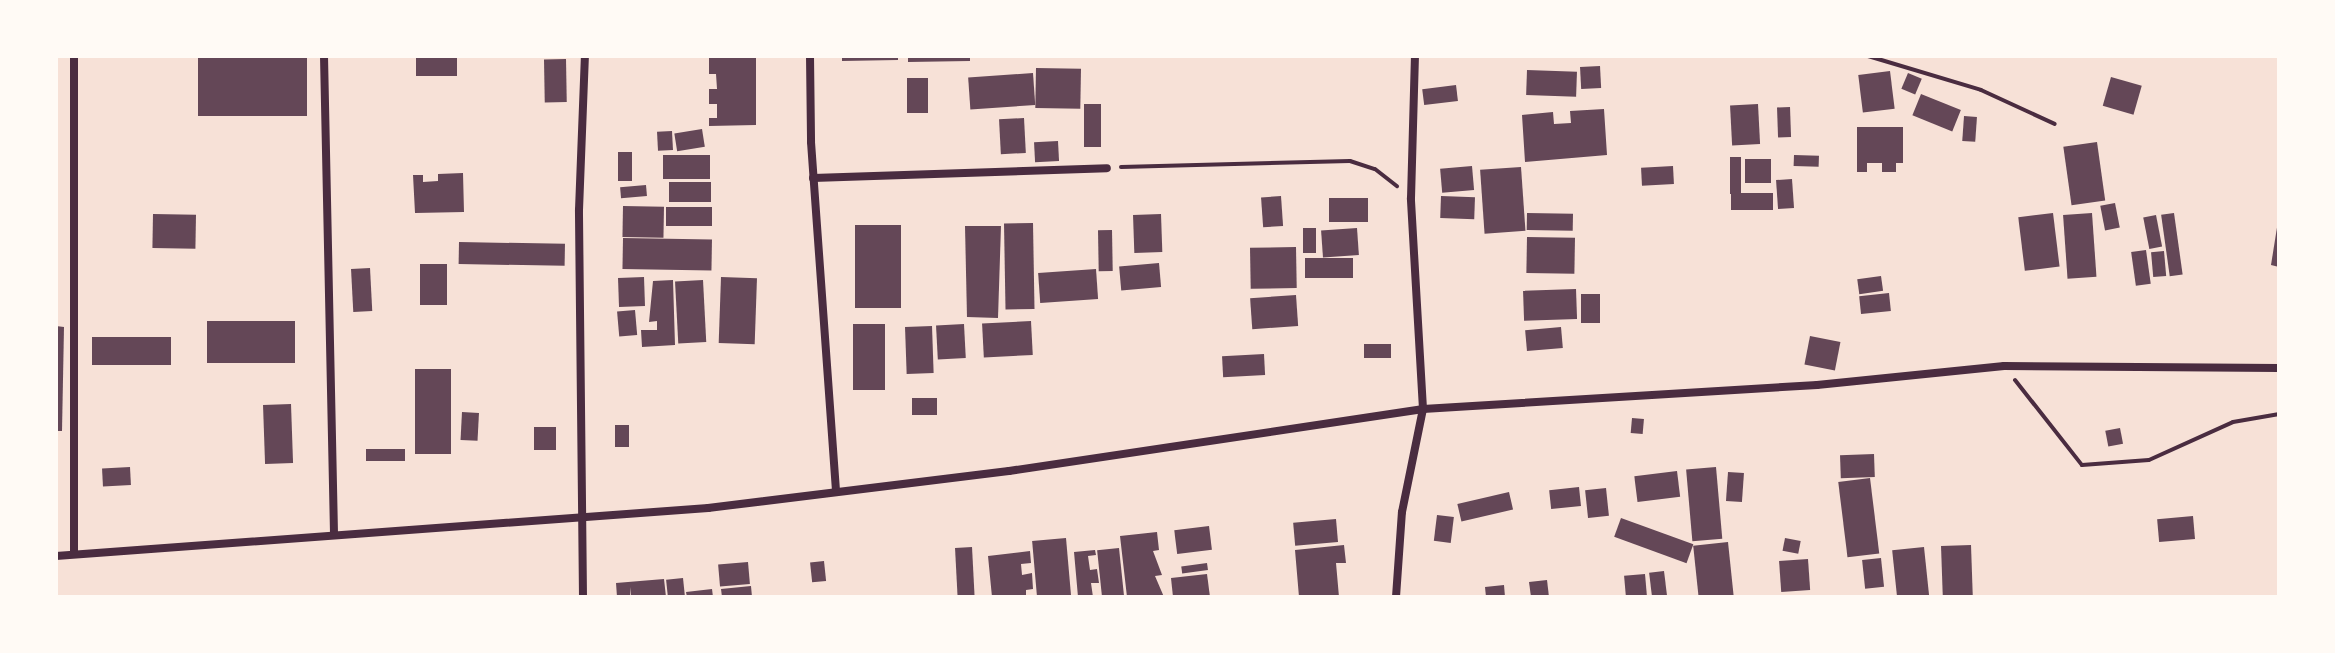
<!DOCTYPE html>
<html>
<head>
<meta charset="utf-8">
<style>
	body { margin:0 }
	#map { position:relative; width:2335px; height:653px; overflow:hidden; background:#f7e1d7; font-family:"Alegreya Sans",sans-serif }
	div>[style] { position:absolute }
	.building>* { inset:0; background:#644757; transform-origin:0 0 }
	.path>* { height:4px; margin:-2px; padding:0 2px; transform-origin:2px; border-radius:2px; background:#4a2c40 }
	.minor>* { height:8px; margin:-4px; padding:0 4px; transform-origin:4px; border-radius:4px; background:#4a2c40 }
	span { translate:-50% -50%; white-space:nowrap; text-align:center; line-height:1.15; -webkit-text-stroke:6px #fffaf5; paint-order:stroke }
	.frame { position:absolute; inset:0; border:58px solid #fffaf5; pointer-events:none }
</style>
</head>
<body>
<div id="map">
	<div class="building">
		<div style="left:198px;top:56px;width:109px;height:60px"></div>
		<div style="left:416px;top:56px;width:41px;height:20px"></div>
		<div style="clip-path:polygon(709px 56px,756px 56px,756px 125px,709px 126px,709px 118px,717px 118px,717px 104px,709px 104px,709px 89px,717px 89px,716px 74px,709px 74px)"></div>
		<div style="clip-path:polygon(842px 56px,898px 56px,898px 60px,842px 61px)"></div>
		<div style="clip-path:polygon(908px 56px,970px 56px,970px 61px,908px 62px)"></div>
		<div style="left:566px;top:59px;width:43px;height:22px;rotate:89deg"></div>
		<div style="left:1600px;top:66px;width:22px;height:20px;rotate:87deg"></div>
		<div style="left:1036px;top:68px;width:45px;height:40px;rotate:1deg"></div>
		<div style="left:1527px;top:70px;width:50px;height:25px;rotate:2deg"></div>
		<div style="left:1890px;top:71px;width:38px;height:32px;rotate:83deg"></div>
		<div style="left:1033px;top:73px;width:32px;height:65px;rotate:86deg"></div>
		<div style="left:1908px;top:73px;width:15px;height:17px;rotate:23deg"></div>
		<div style="left:2111px;top:77px;width:32px;height:30px;rotate:16deg"></div>
		<div style="left:907px;top:78px;width:21px;height:35px"></div>
		<div style="left:1456px;top:85px;width:16px;height:34px;rotate:83deg"></div>
		<div style="left:1921px;top:94px;width:43px;height:23px;rotate:22deg"></div>
		<div style="left:1101px;top:104px;width:43px;height:17px;rotate:90deg"></div>
		<div style="left:1758px;top:104px;width:40px;height:28px;rotate:87deg"></div>
		<div style="left:1790px;top:107px;width:30px;height:13px;rotate:88deg"></div>
		<div style="clip-path:polygon(1604px 109px,1607px 155px,1525px 162px,1522px 115px,1553px 112px,1554px 124px,1571px 123px,1570px 111px)"></div>
		<div style="left:1964px;top:116px;width:13px;height:25px;rotate:4deg"></div>
		<div style="left:1024px;top:118px;width:35px;height:25px;rotate:87deg"></div>
		<div style="clip-path:polygon(1857px 127px,1903px 127px,1903px 163px,1896px 163px,1896px 172px,1882px 172px,1882px 163px,1867px 163px,1867px 172px,1857px 172px)"></div>
		<div style="left:702px;top:129px;width:18px;height:28px;rotate:81deg"></div>
		<div style="left:672px;top:131px;width:19px;height:15px;rotate:87deg"></div>
		<div style="left:1058px;top:141px;width:20px;height:24px;rotate:87deg"></div>
		<div style="left:2097px;top:142px;width:59px;height:34px;rotate:82deg"></div>
		<div style="left:618px;top:152px;width:14px;height:29px"></div>
		<div style="left:710px;top:155px;width:24px;height:47px;rotate:90deg"></div>
		<div style="left:1794px;top:155px;width:25px;height:11px;rotate:2deg"></div>
		<div style="left:1730px;top:157px;width:11px;height:37px"></div>
		<div style="left:1745px;top:159px;width:26px;height:24px"></div>
		<div style="left:1472px;top:166px;width:24px;height:32px;rotate:85deg"></div>
		<div style="left:1673px;top:166px;width:18px;height:32px;rotate:87deg"></div>
		<div style="left:1521px;top:167px;width:64px;height:41px;rotate:86deg"></div>
		<div style="clip-path:polygon(463px 173px,464px 212px,415px 213px,413px 175px,423px 175px,423px 182px,438px 181px,438px 174px)"></div>
		<div style="left:1792px;top:179px;width:29px;height:16px;rotate:86deg"></div>
		<div style="left:711px;top:182px;width:20px;height:42px;rotate:90deg"></div>
		<div style="left:646px;top:185px;width:11px;height:26px;rotate:85deg"></div>
		<div style="left:1773px;top:193px;width:17px;height:42px;rotate:90deg"></div>
		<div style="left:1281px;top:196px;width:30px;height:20px;rotate:86deg"></div>
		<div style="left:1441px;top:196px;width:34px;height:22px;rotate:2deg"></div>
		<div style="left:1368px;top:198px;width:24px;height:39px;rotate:90deg"></div>
		<div style="left:2115px;top:203px;width:25px;height:15px;rotate:79deg"></div>
		<div style="left:623px;top:206px;width:41px;height:31px;rotate:1deg"></div>
		<div style="left:666px;top:207px;width:46px;height:19px"></div>
		<div style="left:1527px;top:213px;width:46px;height:17px;rotate:1deg"></div>
		<div style="left:2053px;top:213px;width:54px;height:35px;rotate:83deg"></div>
		<div style="left:2092px;top:213px;width:64px;height:29px;rotate:86deg"></div>
		<div style="left:2174px;top:213px;width:62px;height:13px;rotate:82deg"></div>
		<div style="left:153px;top:214px;width:43px;height:34px;rotate:1deg"></div>
		<div style="left:1161px;top:214px;width:38px;height:28px;rotate:88deg"></div>
		<div style="left:2156px;top:215px;width:32px;height:13px;rotate:79deg"></div>
		<div style="clip-path:polygon(2279px 215px,2279px 267px,2271px 265px)"></div>
		<div style="left:1033px;top:223px;width:86px;height:29px;rotate:89deg"></div>
		<div style="left:855px;top:225px;width:46px;height:83px"></div>
		<div style="clip-path:polygon(965px 226px,1001px 226px,998px 318px,967px 317px)"></div>
		<div style="left:1303px;top:228px;width:13px;height:25px"></div>
		<div style="left:1357px;top:228px;width:27px;height:36px;rotate:86deg"></div>
		<div style="left:1112px;top:230px;width:41px;height:14px;rotate:89deg"></div>
		<div style="left:1527px;top:237px;width:48px;height:36px;rotate:1deg"></div>
		<div style="left:623px;top:238px;width:89px;height:31px;rotate:1deg"></div>
		<div style="left:459px;top:242px;width:106px;height:22px;rotate:1deg"></div>
		<div style="left:1296px;top:247px;width:41px;height:46px;rotate:89deg"></div>
		<div style="left:2146px;top:250px;width:34px;height:15px;rotate:82deg"></div>
		<div style="left:2164px;top:251px;width:25px;height:13px;rotate:85deg"></div>
		<div style="left:1353px;top:258px;width:20px;height:48px;rotate:90deg"></div>
		<div style="left:1159px;top:263px;width:24px;height:40px;rotate:85deg"></div>
		<div style="left:420px;top:264px;width:27px;height:41px"></div>
		<div style="left:370px;top:268px;width:43px;height:19px;rotate:87deg"></div>
		<div style="left:1096px;top:269px;width:30px;height:58px;rotate:86deg"></div>
		<div style="left:1881px;top:276px;width:15px;height:24px;rotate:82deg"></div>
		<div style="left:644px;top:277px;width:29px;height:26px;rotate:88deg"></div>
		<div style="left:721px;top:277px;width:36px;height:66px;rotate:2deg"></div>
		<div style="clip-path:polygon(673px 280px,675px 345px,642px 347px,641px 330px,657px 330px,657px 321px,649px 322px,653px 281px)"></div>
		<div style="left:703px;top:280px;width:62px;height:28px;rotate:87deg"></div>
		<div style="left:1576px;top:289px;width:30px;height:53px;rotate:88deg"></div>
		<div style="left:1889px;top:293px;width:18px;height:30px;rotate:84deg"></div>
		<div style="left:1581px;top:294px;width:19px;height:29px"></div>
		<div style="left:1296px;top:295px;width:31px;height:46px;rotate:86deg"></div>
		<div style="left:635px;top:310px;width:25px;height:18px;rotate:85deg"></div>
		<div style="left:295px;top:321px;width:42px;height:88px;rotate:90deg"></div>
		<div style="left:1031px;top:321px;width:34px;height:49px;rotate:87deg"></div>
		<div style="left:853px;top:324px;width:32px;height:66px"></div>
		<div style="left:964px;top:324px;width:34px;height:28px;rotate:87deg"></div>
		<div style="clip-path:polygon(56px 326px,64px 327px,62px 431px,56px 431px)"></div>
		<div style="left:932px;top:326px;width:47px;height:27px;rotate:88deg"></div>
		<div style="left:1561px;top:327px;width:21px;height:36px;rotate:85deg"></div>
		<div style="left:1810px;top:336px;width:31px;height:29px;rotate:11deg"></div>
		<div style="left:92px;top:337px;width:79px;height:28px"></div>
		<div style="left:1364px;top:344px;width:27px;height:14px"></div>
		<div style="left:1264px;top:354px;width:21px;height:42px;rotate:87deg"></div>
		<div style="left:415px;top:369px;width:36px;height:85px"></div>
		<div style="left:912px;top:398px;width:25px;height:17px"></div>
		<div style="left:291px;top:404px;width:59px;height:28px;rotate:88deg"></div>
		<div style="left:462px;top:412px;width:17px;height:28px;rotate:3deg"></div>
		<div style="left:1632px;top:418px;width:12px;height:15px;rotate:5deg"></div>
		<div style="left:615px;top:425px;width:14px;height:22px"></div>
		<div style="left:534px;top:427px;width:22px;height:23px"></div>
		<div style="left:2120px;top:428px;width:16px;height:15px;rotate:79deg"></div>
		<div style="left:405px;top:449px;width:12px;height:39px;rotate:90deg"></div>
		<div style="left:1874px;top:454px;width:23px;height:34px;rotate:88deg"></div>
		<div style="left:130px;top:467px;width:18px;height:28px;rotate:87deg"></div>
		<div style="left:1716px;top:467px;width:72px;height:30px;rotate:85deg"></div>
		<div style="left:1677px;top:471px;width:26px;height:43px;rotate:83deg"></div>
		<div style="left:1728px;top:472px;width:16px;height:29px;rotate:4deg"></div>
		<div style="left:1870px;top:478px;width:76px;height:32px;rotate:83deg"></div>
		<div style="left:1579px;top:487px;width:19px;height:30px;rotate:84deg"></div>
		<div style="left:1606px;top:488px;width:28px;height:21px;rotate:84deg"></div>
		<div style="left:1509px;top:492px;width:18px;height:53px;rotate:77deg"></div>
		<div style="left:1437px;top:515px;width:17px;height:26px;rotate:7deg"></div>
		<div style="left:2193px;top:516px;width:23px;height:36px;rotate:85deg"></div>
		<div style="left:1621px;top:518px;width:77px;height:20px;rotate:20deg"></div>
		<div style="left:1336px;top:519px;width:23px;height:43px;rotate:85deg"></div>
		<div style="left:1209px;top:526px;width:24px;height:35px;rotate:83deg"></div>
		<div style="clip-path:polygon(1157px 532px,1159px 550px,1153px 551px,1162px 575px,1155px 576px,1164px 597px,1127px 597px,1120px 536px)"></div>
		<div style="left:1066px;top:538px;width:59px;height:34px;rotate:85deg"></div>
		<div style="left:1785px;top:538px;width:16px;height:13px;rotate:11deg"></div>
		<div style="left:1728px;top:542px;width:55px;height:35px;rotate:84deg"></div>
		<div style="clip-path:polygon(1344px 545px,1346px 563px,1336px 563px,1339px 597px,1299px 597px,1295px 550px)"></div>
		<div style="left:1971px;top:545px;width:51px;height:30px;rotate:88deg"></div>
		<div style="left:972px;top:547px;width:50px;height:17px;rotate:87deg"></div>
		<div style="left:1924px;top:547px;width:50px;height:32px;rotate:84deg"></div>
		<div style="left:1119px;top:548px;width:49px;height:22px;rotate:84deg"></div>
		<div style="clip-path:polygon(1095px 550px,1096px 555px,1088px 556px,1090px 570px,1097px 569px,1099px 583px,1091px 583px,1093px 597px,1078px 597px,1074px 552px)"></div>
		<div style="clip-path:polygon(1030px 551px,1031px 563px,1021px 564px,1022px 575px,1032px 573px,1033px 589px,1026px 590px,1026px 597px,992px 597px,988px 556px)"></div>
		<div style="left:1881px;top:558px;width:29px;height:19px;rotate:84deg"></div>
		<div style="left:1808px;top:559px;width:31px;height:29px;rotate:86deg"></div>
		<div style="left:824px;top:561px;width:20px;height:14px;rotate:84deg"></div>
		<div style="left:748px;top:562px;width:22px;height:30px;rotate:85deg"></div>
		<div style="left:1207px;top:563px;width:7px;height:26px;rotate:82deg"></div>
		<div style="left:1664px;top:571px;width:26px;height:15px;rotate:83deg"></div>
		<div style="clip-path:polygon(1207px 574px,1210px 597px,1173px 597px,1171px 578px)"></div>
		<div style="left:1645px;top:574px;width:23px;height:21px;rotate:85deg"></div>
		<div style="left:683px;top:578px;width:19px;height:17px;rotate:84deg"></div>
		<div style="clip-path:polygon(664px 579px,666px 597px,631px 597px,630px 587px,630px 597px,617px 597px,616px 583px)"></div>
		<div style="clip-path:polygon(1547px 580px,1549px 597px,1531px 597px,1529px 582px)"></div>
		<div style="clip-path:polygon(1504px 585px,1505px 597px,1486px 597px,1485px 587px)"></div>
		<div style="clip-path:polygon(751px 586px,752px 597px,722px 597px,721px 589px)"></div>
		<div style="clip-path:polygon(712px 589px,713px 597px,687px 597px,686px 592px)"></div>
	</div>
	<div class="path">
		<div style="left:1868px;top:56px;width:118px;rotate:16.7deg"></div>
		<div style="left:1981px;top:90px;width:81px;rotate:24.7deg"></div>
		<div style="left:1121px;top:167px;width:229px;rotate:-1.5deg"></div>
		<div style="left:1350px;top:161px;width:26px;rotate:18deg"></div>
		<div style="left:1375px;top:169px;width:28px;rotate:38deg"></div>
		<div style="left:2015px;top:380px;width:108px;rotate:51.8deg"></div>
		<div style="left:2082px;top:465px;width:67px;rotate:-4.3deg"></div>
		<div style="left:2149px;top:460px;width:92px;rotate:-24.3deg"></div>
		<div style="left:2233px;top:422px;width:47px;rotate:-9.9deg"></div>
	</div>
	<div class="minor">
		<div style="left:324px;top:56px;width:479px;rotate:88.8deg"></div>
		<div style="left:810px;top:56px;width:86px;rotate:89.3deg"></div>
		<div style="left:811px;top:142px;width:350px;rotate:85.9deg"></div>
		<div style="left:813px;top:178px;width:294px;rotate:-1.9deg"></div>
		<div style="left:74px;top:554px;width:498px;rotate:-90deg"></div>
		<div style="left:56px;top:556px;width:654px;rotate:-4.21deg"></div>
		<div style="left:708px;top:508px;width:303px;rotate:-7deg"></div>
		<div style="left:1009px;top:471px;width:419px;rotate:-8.5deg"></div>
		<div style="left:1423px;top:409px;width:395px;rotate:-3.5deg"></div>
		<div style="left:1817px;top:385px;width:188px;rotate:-5.8deg"></div>
		<div style="left:2004px;top:366px;width:275px;rotate:0.4deg"></div>
		<div style="left:583px;top:597px;width:387px;rotate:-90.6deg"></div>
		<div style="left:579px;top:210px;width:154px;rotate:-87.8deg"></div>
		<div style="left:1396px;top:597px;width:85px;rotate:-86deg"></div>
		<div style="left:1402px;top:512px;width:105px;rotate:-78.5deg"></div>
		<div style="left:1423px;top:409px;width:211px;rotate:-93.3deg"></div>
		<div style="left:1411px;top:198px;width:142px;rotate:-88.4deg"></div>
	</div>
	<div class="frame"></div>
</div>
</body>
</html>
